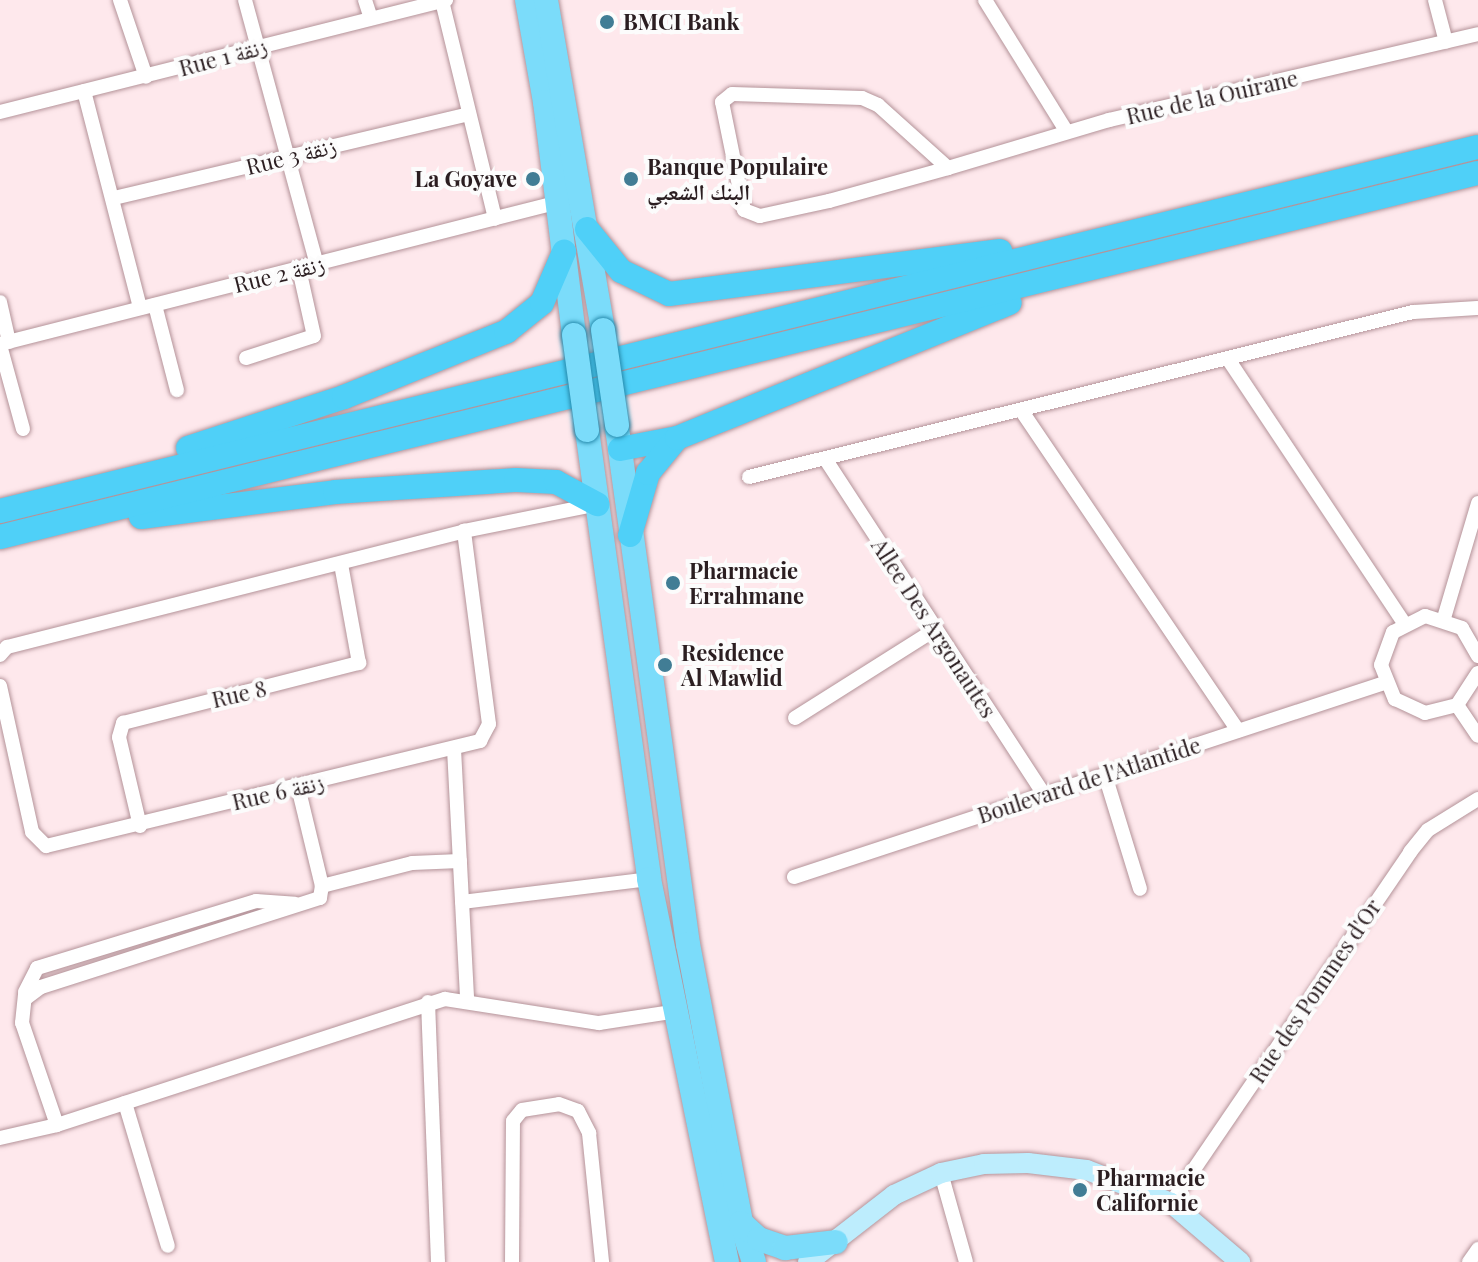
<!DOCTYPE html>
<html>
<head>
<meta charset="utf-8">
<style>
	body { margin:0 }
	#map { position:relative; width:1478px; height:1262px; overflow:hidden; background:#fee8ec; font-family:"Playfair Display","Noto Naskh Arabic",serif }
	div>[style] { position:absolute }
	.roads { filter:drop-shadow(0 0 2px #b49399) drop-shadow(0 0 2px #b49399) }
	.minor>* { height:14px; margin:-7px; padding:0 7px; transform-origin:7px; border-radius:7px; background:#fff }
	.secondary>* { height:20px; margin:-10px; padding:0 10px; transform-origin:10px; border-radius:10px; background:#bdedfd }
	.primary>* { height:24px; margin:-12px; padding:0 12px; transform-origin:12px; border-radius:12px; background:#7bdcfa }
	.trunk>* { height:24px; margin:-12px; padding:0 12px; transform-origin:12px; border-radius:12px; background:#4fd0f8 }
	.bridges { filter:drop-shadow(0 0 2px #268aac) drop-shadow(0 0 2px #268aac) }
	.primary-bridge>* { height:24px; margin:-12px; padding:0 12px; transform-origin:12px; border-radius:12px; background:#7bdcfa }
	.dots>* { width:22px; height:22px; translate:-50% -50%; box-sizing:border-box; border:4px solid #fcfcfc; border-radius:50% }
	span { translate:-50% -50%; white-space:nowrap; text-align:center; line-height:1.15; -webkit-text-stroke:8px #fcfcfc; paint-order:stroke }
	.poi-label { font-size:22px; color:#2b1e21; font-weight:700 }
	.left { translate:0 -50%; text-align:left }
	.right { translate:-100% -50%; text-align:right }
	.street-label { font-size:22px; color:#2b1e21 }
</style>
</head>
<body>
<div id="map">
	<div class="roads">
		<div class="minor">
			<div style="left:120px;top:0;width:81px;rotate:71.3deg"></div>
			<div style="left:245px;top:0;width:275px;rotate:74.8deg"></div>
			<div style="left:365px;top:0;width:19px;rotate:72deg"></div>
			<div style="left:985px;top:0;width:155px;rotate:58.2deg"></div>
			<div style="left:1435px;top:0;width:43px;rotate:75.3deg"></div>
			<div style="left:442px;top:1px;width:224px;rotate:76.3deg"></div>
			<div style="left:84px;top:91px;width:224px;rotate:75.5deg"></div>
			<div style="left:0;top:112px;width:460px;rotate:-14.1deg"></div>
			<div style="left:948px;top:168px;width:94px;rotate:-138deg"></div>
			<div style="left:878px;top:105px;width:17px;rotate:-156deg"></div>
			<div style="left:862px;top:98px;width:130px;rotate:-178.2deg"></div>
			<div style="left:732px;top:94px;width:13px;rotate:141deg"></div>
			<div style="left:722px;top:102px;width:110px;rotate:78.5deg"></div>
			<div style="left:744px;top:210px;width:17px;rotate:21deg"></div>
			<div style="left:760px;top:216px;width:71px;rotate:-12.3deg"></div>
			<div style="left:829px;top:201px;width:123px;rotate:-15.5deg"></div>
			<div style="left:948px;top:168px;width:168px;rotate:-16.6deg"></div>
			<div style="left:1109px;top:120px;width:379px;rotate:-13.1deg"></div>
			<div style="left:114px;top:198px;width:365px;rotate:-13.3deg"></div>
			<div style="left:0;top:302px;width:41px;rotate:77.3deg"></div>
			<div style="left:155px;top:305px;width:88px;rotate:75.5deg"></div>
			<div style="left:0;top:344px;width:577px;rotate:-14.25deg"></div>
			<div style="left:0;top:345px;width:87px;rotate:74.7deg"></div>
			<div style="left:246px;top:358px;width:71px;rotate:-17.9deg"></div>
			<div style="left:314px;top:336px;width:69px;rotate:-102.6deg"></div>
			<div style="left:1228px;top:359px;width:317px;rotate:56.3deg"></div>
			<div style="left:1021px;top:410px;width:387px;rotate:55.9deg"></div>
			<div style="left:826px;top:460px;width:400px;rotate:56.9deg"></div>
			<div style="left:749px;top:477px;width:684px;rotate:-13.96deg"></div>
			<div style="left:1413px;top:312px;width:65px;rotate:-3.5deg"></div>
			<div style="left:1444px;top:618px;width:120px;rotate:-73.5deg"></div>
			<div style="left:0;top:655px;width:11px;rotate:-49deg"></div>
			<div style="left:7px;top:647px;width:471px;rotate:-14.2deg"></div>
			<div style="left:464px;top:531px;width:132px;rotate:-11.4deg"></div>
			<div style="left:1478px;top:656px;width:32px;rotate:-120deg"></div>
			<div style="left:1462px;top:628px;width:39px;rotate:-162deg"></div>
			<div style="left:1425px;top:616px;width:36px;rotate:153deg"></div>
			<div style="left:1393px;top:632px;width:35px;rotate:110deg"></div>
			<div style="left:1381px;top:665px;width:37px;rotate:68deg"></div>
			<div style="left:1395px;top:699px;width:33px;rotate:25deg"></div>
			<div style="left:1425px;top:713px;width:33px;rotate:-14deg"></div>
			<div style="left:1457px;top:705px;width:38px;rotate:-57deg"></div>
			<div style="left:0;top:686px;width:149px;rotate:77.6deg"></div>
			<div style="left:32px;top:832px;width:20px;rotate:45deg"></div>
			<div style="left:46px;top:846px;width:447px;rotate:-13.6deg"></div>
			<div style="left:480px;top:741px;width:19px;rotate:-62deg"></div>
			<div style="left:489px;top:724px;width:195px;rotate:-97.4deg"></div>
			<div style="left:1457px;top:705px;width:37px;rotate:56deg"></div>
			<div style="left:795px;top:718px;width:165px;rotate:-32.3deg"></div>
			<div style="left:454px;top:749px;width:249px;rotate:87deg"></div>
			<div style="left:1105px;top:775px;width:119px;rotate:72.9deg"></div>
			<div style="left:140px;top:826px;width:91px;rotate:-103.3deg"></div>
			<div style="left:119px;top:737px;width:15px;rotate:-74deg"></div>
			<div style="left:123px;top:723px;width:244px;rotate:-14.3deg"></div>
			<div style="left:359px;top:663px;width:101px;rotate:-100.3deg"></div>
			<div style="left:794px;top:877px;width:621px;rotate:-18.2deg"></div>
			<div style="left:322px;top:886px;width:93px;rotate:-14.3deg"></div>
			<div style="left:412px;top:863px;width:48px;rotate:-2.4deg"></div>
			<div style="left:462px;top:902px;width:188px;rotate:-7deg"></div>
			<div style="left:25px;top:999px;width:20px;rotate:-37deg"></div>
			<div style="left:41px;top:987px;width:293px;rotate:-17.7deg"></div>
			<div style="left:320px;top:898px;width:12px;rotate:-81deg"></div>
			<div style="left:322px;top:886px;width:102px;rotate:-103.6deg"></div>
			<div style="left:428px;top:1002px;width:260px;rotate:87.8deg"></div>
			<div style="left:125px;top:1103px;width:149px;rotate:73.3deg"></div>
			<div style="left:57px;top:1125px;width:108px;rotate:-108.9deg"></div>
			<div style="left:22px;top:1023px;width:31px;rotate:-84deg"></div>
			<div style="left:25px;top:992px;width:27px;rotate:-63deg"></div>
			<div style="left:37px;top:968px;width:229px;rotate:-17deg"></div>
			<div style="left:256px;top:901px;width:39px;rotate:4deg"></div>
			<div style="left:0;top:1138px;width:58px;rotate:-12.8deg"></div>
			<div style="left:57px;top:1125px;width:408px;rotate:-18deg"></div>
			<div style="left:445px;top:999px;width:156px;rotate:8.9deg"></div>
			<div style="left:599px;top:1023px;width:74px;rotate:-8.6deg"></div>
			<div style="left:941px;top:1173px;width:92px;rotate:74.3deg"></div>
			<div style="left:1171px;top:1203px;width:425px;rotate:-55.7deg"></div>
			<div style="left:1410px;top:852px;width:28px;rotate:-51deg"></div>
			<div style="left:1428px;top:830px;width:59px;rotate:-31.8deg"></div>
			<div style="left:512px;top:1262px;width:141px;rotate:-89.6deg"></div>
			<div style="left:513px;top:1121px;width:14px;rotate:-51deg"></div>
			<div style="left:522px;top:1110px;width:37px;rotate:-9deg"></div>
			<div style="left:559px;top:1104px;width:20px;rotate:20deg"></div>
			<div style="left:578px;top:1111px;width:25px;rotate:63deg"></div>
			<div style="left:589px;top:1133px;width:130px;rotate:84.2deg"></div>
			<div style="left:1469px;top:1262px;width:16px;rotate:-55deg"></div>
		</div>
		<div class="secondary">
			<div style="left:808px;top:1262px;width:109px;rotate:-37.9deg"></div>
			<div style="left:894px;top:1195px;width:52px;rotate:-25.1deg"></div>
			<div style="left:941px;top:1173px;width:44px;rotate:-11.8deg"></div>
			<div style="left:984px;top:1164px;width:44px;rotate:-1.3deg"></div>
			<div style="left:1028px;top:1163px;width:59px;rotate:6.8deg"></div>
			<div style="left:1087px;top:1170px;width:90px;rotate:21.4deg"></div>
			<div style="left:1171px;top:1203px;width:91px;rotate:40.5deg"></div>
		</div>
		<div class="primary">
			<div style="left:527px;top:0;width:104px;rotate:80deg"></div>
			<div style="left:545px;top:102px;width:235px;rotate:82.9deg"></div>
			<div style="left:546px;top:0;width:335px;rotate:80.2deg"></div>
			<div style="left:617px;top:428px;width:521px;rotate:82.17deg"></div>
			<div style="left:688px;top:944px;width:284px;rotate:79.2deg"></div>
			<div style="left:741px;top:1223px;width:41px;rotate:71.6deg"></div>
			<div style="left:587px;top:430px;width:453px;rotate:82.1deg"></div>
			<div style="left:649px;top:879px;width:391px;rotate:78.5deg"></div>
			<div style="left:741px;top:1223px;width:24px;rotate:42deg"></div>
			<div style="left:759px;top:1239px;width:28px;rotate:19deg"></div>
			<div style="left:785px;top:1248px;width:51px;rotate:-6.7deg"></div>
		</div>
		<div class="trunk">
			<div style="left:587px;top:229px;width:54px;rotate:51deg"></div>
			<div style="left:621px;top:271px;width:53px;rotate:25.6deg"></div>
			<div style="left:669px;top:294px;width:334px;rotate:-7.4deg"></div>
			<div style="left:188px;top:448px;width:164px;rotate:-18.1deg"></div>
			<div style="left:344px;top:397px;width:175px;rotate:-21.9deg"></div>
			<div style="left:506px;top:332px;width:46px;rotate:-38.9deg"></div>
			<div style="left:542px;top:303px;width:56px;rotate:-66.7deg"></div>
			<div style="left:620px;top:449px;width:58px;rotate:-10.9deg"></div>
			<div style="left:0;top:511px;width:1522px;rotate:-13.84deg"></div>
			<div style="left:141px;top:517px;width:196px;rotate:-7.3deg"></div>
			<div style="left:335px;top:492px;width:181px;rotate:-3.8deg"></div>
			<div style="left:516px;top:480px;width:40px;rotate:2.9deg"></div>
			<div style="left:556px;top:482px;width:47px;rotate:28.2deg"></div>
			<div style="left:630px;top:535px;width:65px;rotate:-73.8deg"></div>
			<div style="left:648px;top:473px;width:45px;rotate:-50.4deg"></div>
			<div style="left:677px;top:438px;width:359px;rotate:-22.1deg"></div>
			<div style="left:0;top:537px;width:1522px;rotate:-13.84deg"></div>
		</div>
	</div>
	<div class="bridges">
		<div class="primary-bridge">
			<div style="left:603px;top:330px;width:96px;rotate:81.6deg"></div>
			<div style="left:574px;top:335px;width:96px;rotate:82.2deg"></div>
		</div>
	</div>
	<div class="dots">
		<div style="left:607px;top:22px;background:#417d95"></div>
		<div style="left:533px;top:179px;background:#417d95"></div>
		<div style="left:631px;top:179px;background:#417d95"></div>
		<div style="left:673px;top:583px;background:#417d95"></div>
		<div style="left:665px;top:665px;background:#417d95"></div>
		<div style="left:1080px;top:1190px;background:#417d95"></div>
	</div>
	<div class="poi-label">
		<span class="left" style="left:623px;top:22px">BMCI Bank</span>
		<span class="left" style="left:647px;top:179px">Banque Populaire<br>البنك الشعبي</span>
		<span class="right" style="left:517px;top:179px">La Goyave</span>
		<span class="left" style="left:689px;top:583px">Pharmacie<br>Errahmane</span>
		<span class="left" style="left:681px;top:665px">Residence<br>Al Mawlid</span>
		<span class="left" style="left:1096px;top:1190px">Pharmacie<br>Californie</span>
	</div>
	<div class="street-label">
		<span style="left:223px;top:57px;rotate:-15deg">Rue 1 زنقة</span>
		<span style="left:1212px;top:97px;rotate:-13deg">Rue de la Ouirane</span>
		<span style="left:291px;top:156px;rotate:-14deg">Rue 3 زنقة</span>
		<span style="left:279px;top:274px;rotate:-14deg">Rue 2 زنقة</span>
		<span style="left:934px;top:628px;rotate:57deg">Allee Des Argonautes</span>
		<span style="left:239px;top:694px;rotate:-13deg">Rue 8</span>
		<span style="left:1089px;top:780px;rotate:-18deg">Boulevard de l'Atlantide</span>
		<span style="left:278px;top:792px;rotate:-13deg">Rue 6 زنقة</span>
		<span style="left:1315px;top:991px;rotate:-56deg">Rue des Pommes d'Or</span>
	</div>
</div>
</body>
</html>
